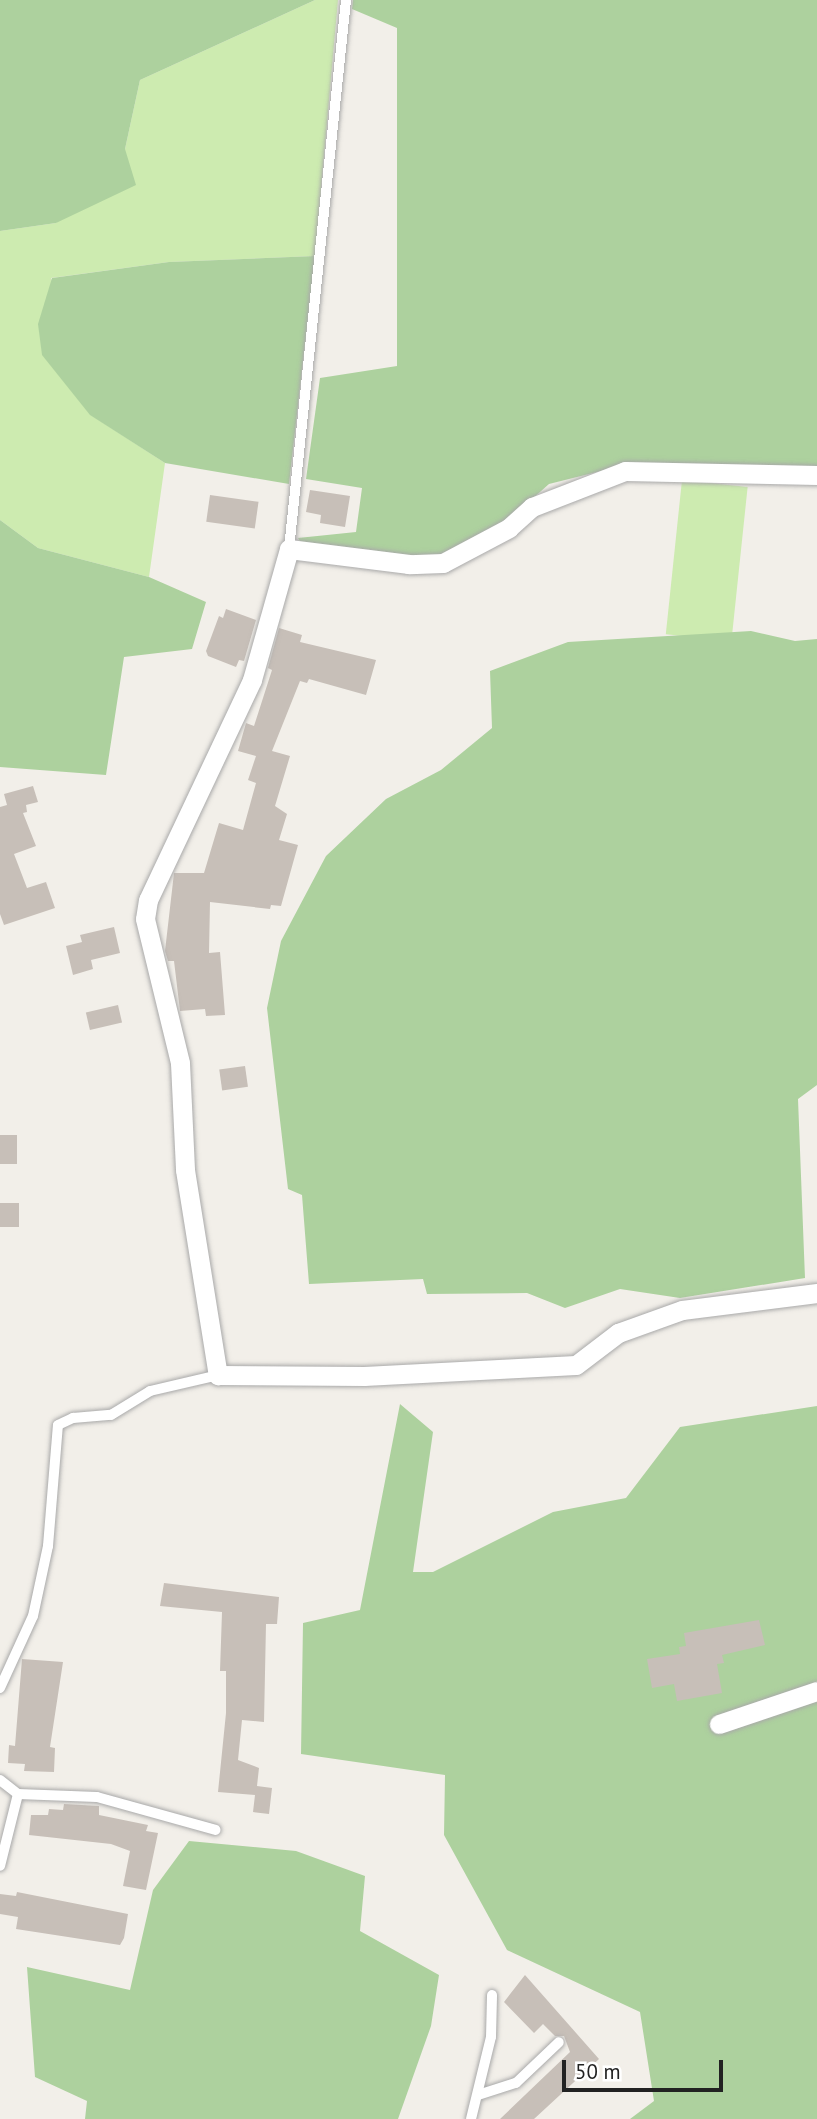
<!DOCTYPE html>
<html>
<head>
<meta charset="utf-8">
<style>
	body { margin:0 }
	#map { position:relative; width:817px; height:2119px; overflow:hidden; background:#f2efe9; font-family:"PT Sans",sans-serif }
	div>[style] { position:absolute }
	.grass>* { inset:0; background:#cdebb0; transform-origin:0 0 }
	.forest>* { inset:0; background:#add19e }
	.building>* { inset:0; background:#c7bfb8; transform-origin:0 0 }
	.roads { filter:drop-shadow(0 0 2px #a9a9a9) drop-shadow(0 0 2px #a9a9a9) }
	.service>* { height:10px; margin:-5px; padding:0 5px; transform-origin:5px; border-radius:5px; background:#fff }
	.minor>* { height:19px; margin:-9.5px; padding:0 9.5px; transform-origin:9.5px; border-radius:9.5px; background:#fff }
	span { translate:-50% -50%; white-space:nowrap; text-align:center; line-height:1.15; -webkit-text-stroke:5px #fff; paint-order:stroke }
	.scale { position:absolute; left:562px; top:2060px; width:161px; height:32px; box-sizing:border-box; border:4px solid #222; border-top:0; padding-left:9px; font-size:21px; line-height:24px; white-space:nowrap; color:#222; -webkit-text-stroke:5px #fff; paint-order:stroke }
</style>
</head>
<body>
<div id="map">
	<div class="grass">
		<div style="clip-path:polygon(315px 0,338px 0,315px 256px,169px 262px,51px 278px,91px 415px,165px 463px,149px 577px,38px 548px,0 520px,0 231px,56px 223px,125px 149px,140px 80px)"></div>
		<div style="left:682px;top:480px;width:66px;height:155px;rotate:6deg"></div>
	</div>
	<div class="forest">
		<div style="clip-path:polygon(0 0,315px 0,140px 80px,125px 149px,136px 185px,56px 223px,0 231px)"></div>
		<div style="clip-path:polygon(353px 0,817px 0,817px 475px,625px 465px,549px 484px,505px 523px,435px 557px,377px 556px,301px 543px,298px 538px,356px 532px,362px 488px,306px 479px,320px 378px,397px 366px,397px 28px,352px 9px)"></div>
		<div style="clip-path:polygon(315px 256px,289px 484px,165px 463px,90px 415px,42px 355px,38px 324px,52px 278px,169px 262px)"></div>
		<div style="clip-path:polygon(0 520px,38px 548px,149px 577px,206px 602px,192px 649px,124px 657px,106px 775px,0 767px)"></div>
		<div style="clip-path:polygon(751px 631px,795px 641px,817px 639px,817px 1085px,798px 1099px,805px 1278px,680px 1298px,620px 1289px,565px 1308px,527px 1293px,427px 1294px,423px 1279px,309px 1284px,302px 1195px,288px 1189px,267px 1008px,281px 941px,326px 856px,386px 799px,441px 770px,492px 728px,490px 671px,568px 642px)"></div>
		<div style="clip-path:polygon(400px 1404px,433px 1432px,413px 1572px,433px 1572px,553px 1512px,626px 1498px,680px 1427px,817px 1406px,817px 2119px,630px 2119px,654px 2101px,640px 2012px,507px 1950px,444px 1835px,445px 1775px,301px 1754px,303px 1623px,360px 1610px)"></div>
		<div style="clip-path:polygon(189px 1841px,296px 1851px,365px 1876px,360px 1931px,439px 1975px,431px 2026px,398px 2119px,85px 2119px,87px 2101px,35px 2077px,27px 1967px,130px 1990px,153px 1890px)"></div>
	</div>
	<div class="building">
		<div style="clip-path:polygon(310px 490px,350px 496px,345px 527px,320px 523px,321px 515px,306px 512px)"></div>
		<div style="left:210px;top:495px;width:49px;height:27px;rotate:8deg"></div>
		<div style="clip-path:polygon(226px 609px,256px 620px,244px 661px,239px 660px,236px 667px,208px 656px,206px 651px,219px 616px,223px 618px)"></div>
		<div style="clip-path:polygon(279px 628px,302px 635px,300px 642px,376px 660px,366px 695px,309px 679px,307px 683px,300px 681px,272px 751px,290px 756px,275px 806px,287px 814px,279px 840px,298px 845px,281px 906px,271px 905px,270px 909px,210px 902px,209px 953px,220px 952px,225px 1015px,206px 1016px,205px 1009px,180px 1011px,174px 961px,168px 961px,165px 951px,174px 873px,204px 873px,219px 823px,243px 830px,256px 783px,248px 780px,256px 756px,238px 751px,246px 723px,254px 726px,272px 670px,268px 668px)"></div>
		<div style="clip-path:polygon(33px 786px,38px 802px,26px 805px,27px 812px,23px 813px,36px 846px,14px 854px,27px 888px,46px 882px,55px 908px,4px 925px,0 914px,0 807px,7px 805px,4px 794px)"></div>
		<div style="clip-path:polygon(114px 927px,120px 953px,91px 960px,93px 969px,73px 975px,66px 946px,82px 942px,80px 935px)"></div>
		<div style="left:118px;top:1005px;width:18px;height:33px;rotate:77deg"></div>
		<div style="left:245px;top:1066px;width:21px;height:26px;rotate:82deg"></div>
		<div style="left:0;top:1135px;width:17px;height:29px"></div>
		<div style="left:0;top:1203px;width:19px;height:24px"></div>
		<div style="clip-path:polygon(164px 1583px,279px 1597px,277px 1624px,266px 1624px,264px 1722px,242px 1720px,238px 1760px,259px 1768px,257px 1786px,272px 1788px,269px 1814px,253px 1812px,255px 1795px,218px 1792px,226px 1713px,226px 1671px,220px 1671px,222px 1612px,160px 1606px)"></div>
		<div style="clip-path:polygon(759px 1620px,765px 1645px,722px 1655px,724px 1663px,717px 1664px,722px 1693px,677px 1701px,674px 1684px,652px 1688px,647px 1659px,680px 1654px,679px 1647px,686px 1646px,684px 1633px)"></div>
		<div style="clip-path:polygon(22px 1659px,63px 1662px,50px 1747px,55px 1748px,54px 1772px,24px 1771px,25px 1764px,8px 1763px,9px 1745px,15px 1746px)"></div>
		<div style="clip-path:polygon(64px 1804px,99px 1806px,99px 1815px,148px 1825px,146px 1831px,158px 1833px,146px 1890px,123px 1886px,130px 1851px,111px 1844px,29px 1835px,31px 1815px,48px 1815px,49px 1809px,63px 1810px)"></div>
		<div style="clip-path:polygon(17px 1892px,128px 1914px,124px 1938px,120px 1945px,16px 1929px,18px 1917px,0 1914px,0 1894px,16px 1896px)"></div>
		<div style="clip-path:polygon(525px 1975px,599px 2059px,534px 2119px,500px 2119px,570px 2052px,564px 2036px,555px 2036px,543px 2024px,534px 2033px,504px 2002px)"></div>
	</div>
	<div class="roads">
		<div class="service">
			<div style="left:289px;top:549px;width:552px;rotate:-84.07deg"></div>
			<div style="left:0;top:1688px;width:79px;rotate:-65.4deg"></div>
			<div style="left:33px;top:1616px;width:72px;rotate:-77.9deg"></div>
			<div style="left:48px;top:1546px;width:121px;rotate:-85.3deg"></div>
			<div style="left:58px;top:1425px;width:17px;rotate:-25deg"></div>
			<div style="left:73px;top:1418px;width:38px;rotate:-5deg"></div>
			<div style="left:111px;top:1415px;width:46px;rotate:-31.6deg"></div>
			<div style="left:150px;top:1391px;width:70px;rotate:-13.2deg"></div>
			<div style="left:0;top:1780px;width:23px;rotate:38deg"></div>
			<div style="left:18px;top:1794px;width:74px;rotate:104deg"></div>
			<div style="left:18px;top:1794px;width:79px;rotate:2.2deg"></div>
			<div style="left:97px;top:1797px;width:123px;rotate:15.5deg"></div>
			<div style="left:478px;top:2095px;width:40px;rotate:-18deg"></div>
			<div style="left:516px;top:2083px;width:59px;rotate:-43.6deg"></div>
			<div style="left:471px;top:2119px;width:84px;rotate:-76.3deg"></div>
			<div style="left:491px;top:2037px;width:42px;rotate:-88.6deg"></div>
		</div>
		<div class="minor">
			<div style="left:817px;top:475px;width:192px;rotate:-178.8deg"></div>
			<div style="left:625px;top:471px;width:100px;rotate:158.8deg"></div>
			<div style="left:532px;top:507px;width:31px;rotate:138deg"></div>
			<div style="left:509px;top:528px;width:75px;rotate:152.1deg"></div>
			<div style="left:443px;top:563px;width:34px;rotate:178deg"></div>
			<div style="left:409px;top:564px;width:121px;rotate:-172.9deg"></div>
			<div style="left:289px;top:549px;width:136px;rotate:105.8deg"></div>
			<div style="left:252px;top:680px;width:243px;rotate:115.3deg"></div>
			<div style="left:148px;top:900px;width:19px;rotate:99deg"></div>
			<div style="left:145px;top:919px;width:148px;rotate:76.3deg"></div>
			<div style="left:180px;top:1063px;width:107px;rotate:87.3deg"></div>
			<div style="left:185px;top:1170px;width:208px;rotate:80.9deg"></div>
			<div style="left:218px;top:1375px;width:146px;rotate:0.4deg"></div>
			<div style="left:364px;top:1376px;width:212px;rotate:-3deg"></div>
			<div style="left:576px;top:1365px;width:53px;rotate:-37.3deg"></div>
			<div style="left:618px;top:1333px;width:68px;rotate:-19.8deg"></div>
			<div style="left:682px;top:1310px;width:136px;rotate:-7.2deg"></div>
			<div style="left:719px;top:1724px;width:103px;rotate:-18.6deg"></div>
		</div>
	</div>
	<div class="scale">50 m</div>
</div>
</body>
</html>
